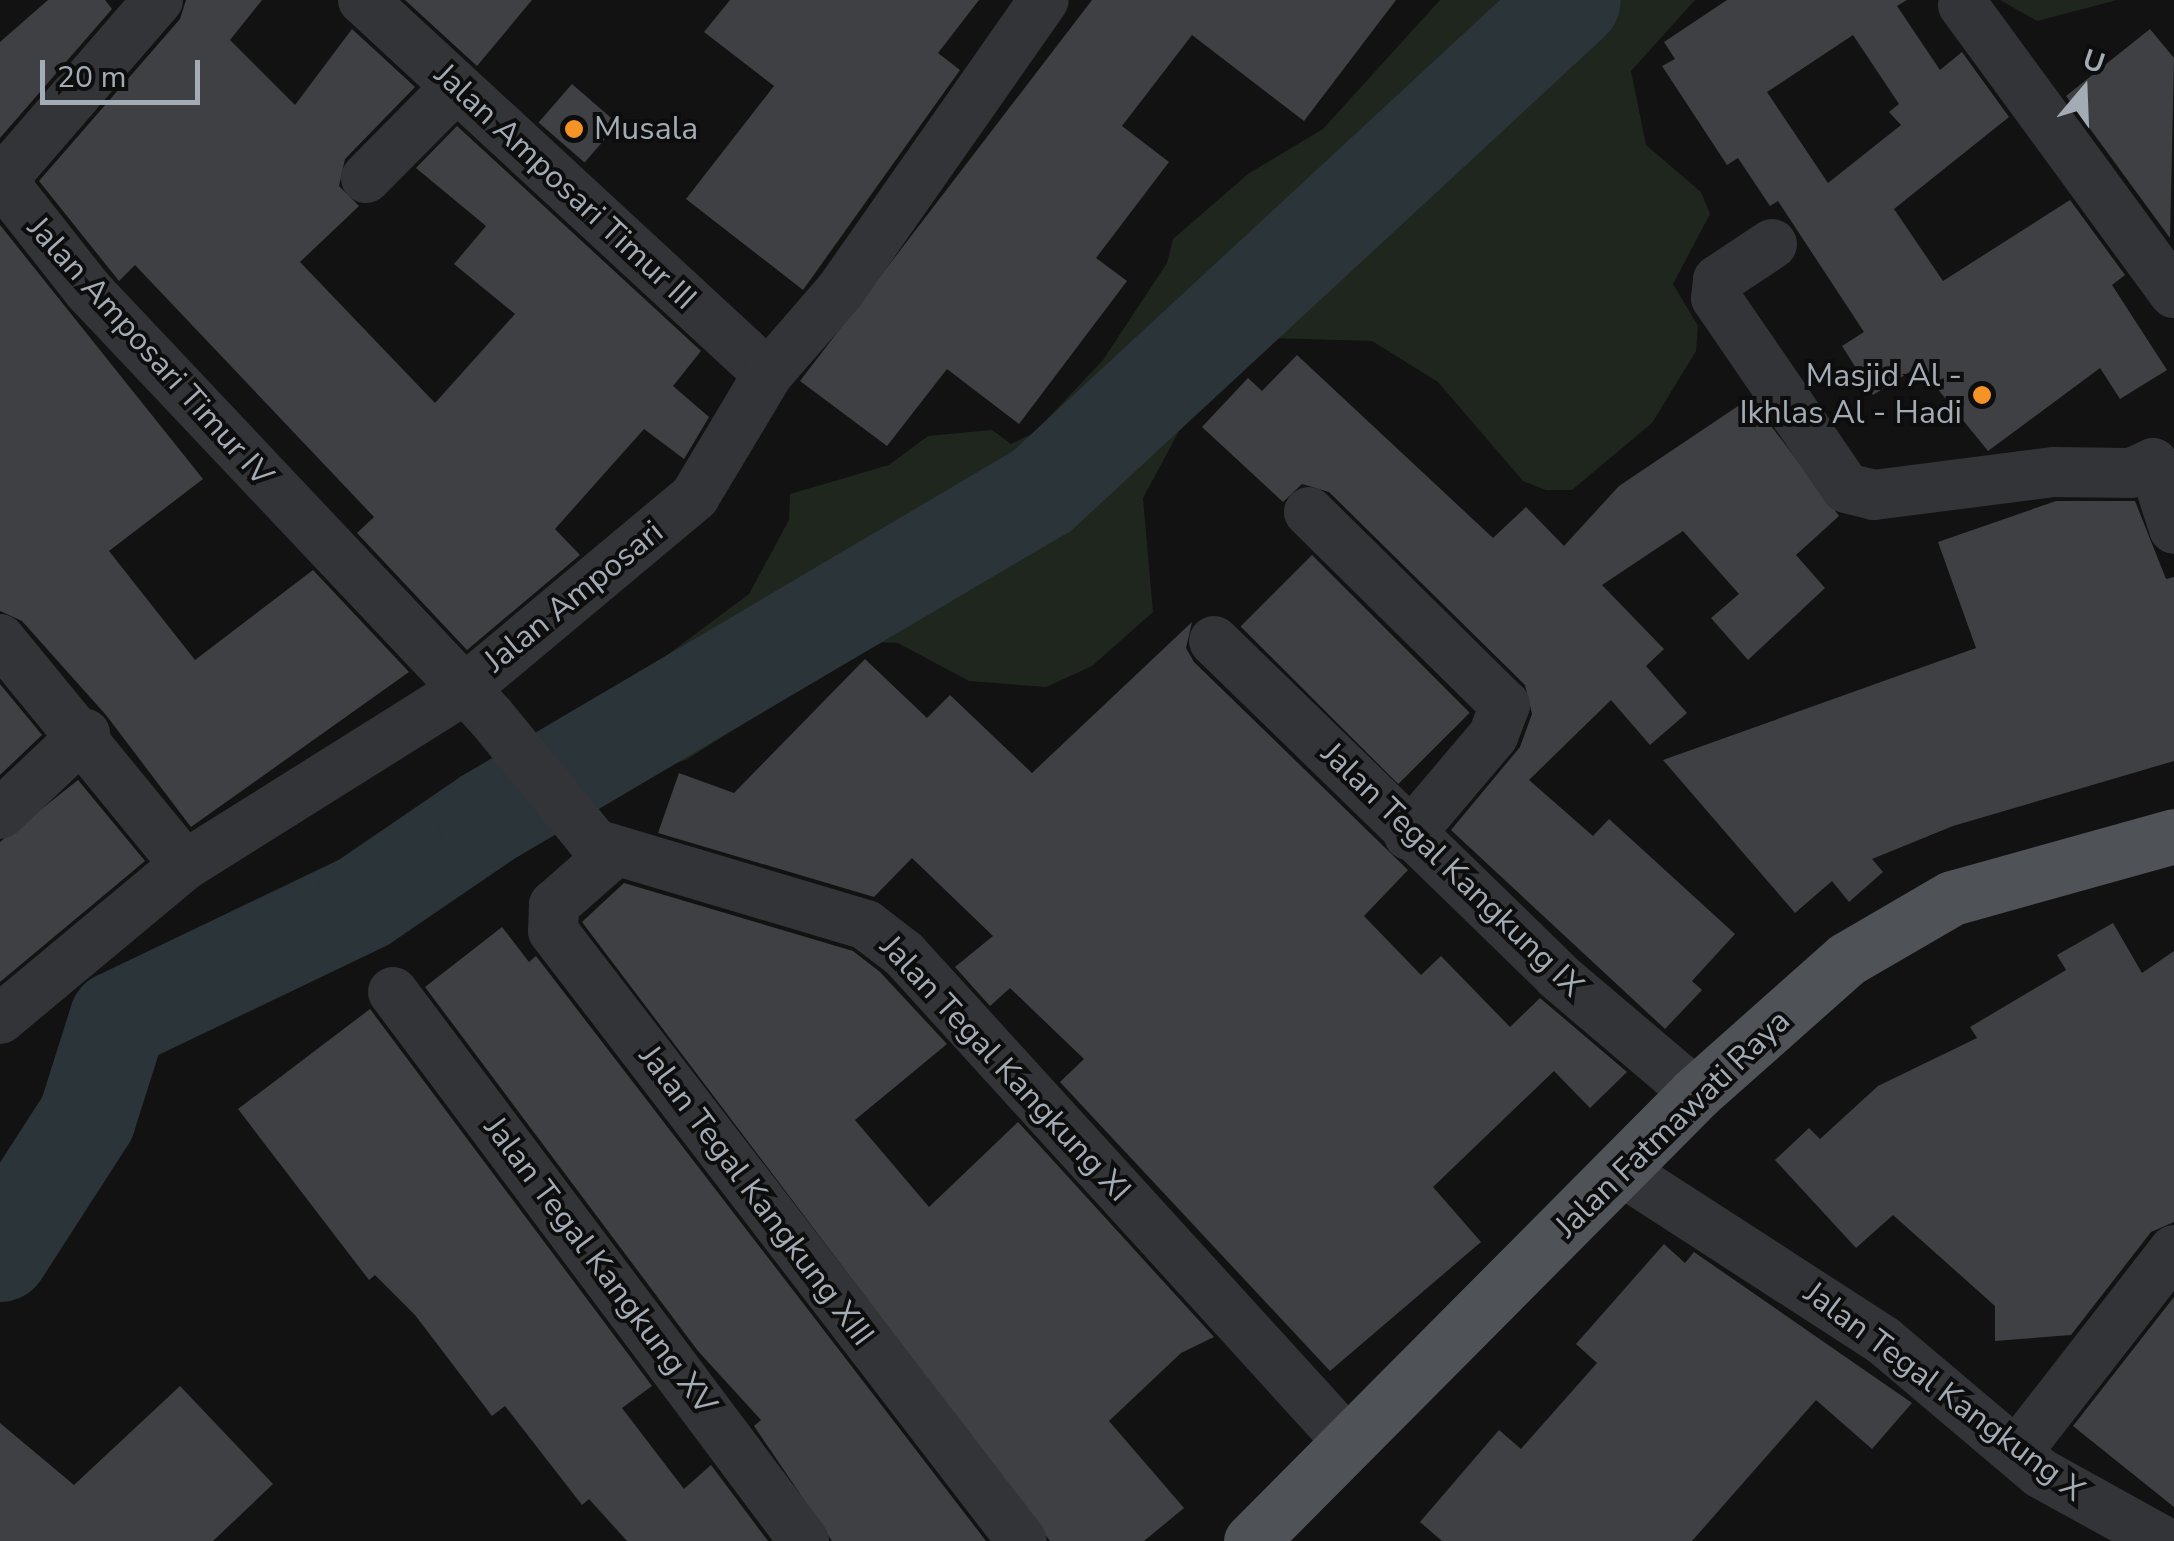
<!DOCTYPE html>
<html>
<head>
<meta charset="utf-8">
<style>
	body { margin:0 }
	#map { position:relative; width:2174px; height:1541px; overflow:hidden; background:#121213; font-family:"Nunito Sans",sans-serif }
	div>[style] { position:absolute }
	.green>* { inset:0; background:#1e261e }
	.river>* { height:98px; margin:-49px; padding:0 49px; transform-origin:49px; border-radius:49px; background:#2a3439 }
	.building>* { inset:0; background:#3e4043; transform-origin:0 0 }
	.minor>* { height:50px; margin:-25px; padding:0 25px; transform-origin:25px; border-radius:25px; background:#333438 }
	.primary>* { height:55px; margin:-27.5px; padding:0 27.5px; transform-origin:27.5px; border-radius:27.5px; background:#4f5257 }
	.dots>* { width:28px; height:28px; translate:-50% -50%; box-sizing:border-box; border:5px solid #0d0d0e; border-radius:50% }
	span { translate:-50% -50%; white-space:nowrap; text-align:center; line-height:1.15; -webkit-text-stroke:8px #0d0d0e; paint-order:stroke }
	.poi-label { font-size:32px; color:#a3abb4 }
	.left { translate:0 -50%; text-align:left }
	.right { translate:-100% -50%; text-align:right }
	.street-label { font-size:32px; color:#a3abb4 }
	.north { position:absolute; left:2034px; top:40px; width:100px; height:100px; -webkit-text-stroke:8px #0d0d0e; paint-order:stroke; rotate:19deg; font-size:28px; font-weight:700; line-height:40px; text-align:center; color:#a3abb4 }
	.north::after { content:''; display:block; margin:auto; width:35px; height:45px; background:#a3abb4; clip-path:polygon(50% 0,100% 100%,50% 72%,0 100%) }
	.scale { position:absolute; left:40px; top:60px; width:160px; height:45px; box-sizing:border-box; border:5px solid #a3abb4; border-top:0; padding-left:12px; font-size:30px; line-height:35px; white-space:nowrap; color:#a3abb4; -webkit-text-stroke:8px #0d0d0e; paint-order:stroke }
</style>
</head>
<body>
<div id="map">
	<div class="green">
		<div style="clip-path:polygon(1440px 0,1695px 0,1631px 71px,1646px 145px,1701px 192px,1710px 214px,1673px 284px,1698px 326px,1696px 351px,1652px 423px,1572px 490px,1546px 490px,1523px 481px,1438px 382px,1372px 341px,1270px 338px,1206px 381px,1143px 498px,1153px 612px,1092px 666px,1046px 687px,969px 681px,898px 643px,872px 642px,686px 760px,639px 774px,587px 739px,589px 713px,749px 594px,789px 520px,790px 494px,889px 465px,928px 436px,992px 430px,1011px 444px,1034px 433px,1103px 360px,1167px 263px,1173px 239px,1248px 174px,1323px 129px)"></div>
		<div style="clip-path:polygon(2000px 0,2117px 0,2037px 21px)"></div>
	</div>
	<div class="river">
		<div style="left:0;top:1253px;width:161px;rotate:-57.2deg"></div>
		<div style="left:87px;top:1118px;width:103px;rotate:-72.4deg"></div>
		<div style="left:118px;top:1020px;width:273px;rotate:-25.6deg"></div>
		<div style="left:364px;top:902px;width:149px;rotate:-34.3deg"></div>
		<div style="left:487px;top:818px;width:644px;rotate:-30.51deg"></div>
		<div style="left:1042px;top:491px;width:722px;rotate:-42.81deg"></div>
	</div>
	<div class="building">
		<div style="clip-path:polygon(48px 0,105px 0,112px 9px,0 138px,0 42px)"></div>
		<div style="clip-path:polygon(186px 0,262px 0,230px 40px,295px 105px,352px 29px,415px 87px,345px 159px,339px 186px,359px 206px,300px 262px,435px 403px,515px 314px,454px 264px,486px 226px,416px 168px,457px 126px,701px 351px,673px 386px,709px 417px,684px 459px,644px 429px,555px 529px,580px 555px,467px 650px,357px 533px,374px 517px,135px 265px,119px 281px,39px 181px,180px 19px)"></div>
		<div style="clip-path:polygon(405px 0,532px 0,477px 66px)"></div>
		<div style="clip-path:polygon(730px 0,979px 0,938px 53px,960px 70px,803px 290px,686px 199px,774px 86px,704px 32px)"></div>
		<div style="clip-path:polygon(1092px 0,1396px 0,1304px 121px,1192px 35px,1122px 126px,1169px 162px,1096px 258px,1127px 281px,1019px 424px,947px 369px,887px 446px,800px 381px)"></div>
		<div style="clip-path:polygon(evenodd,1727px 0,1907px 0,1897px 6px,1940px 70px,1962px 52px,2009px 117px,1894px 209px,1943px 281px,2070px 200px,2125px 275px,2112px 285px,2167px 370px,2120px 399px,2100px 368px,1988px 451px,1919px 366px,1873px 395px,1842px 346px,1864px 332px,1778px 201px,1770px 206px,1738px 158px,1727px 165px,1662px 66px,1675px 59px,1664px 42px,1727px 0,1853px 35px,1899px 104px,1889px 112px,1901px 125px,1828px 183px,1767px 92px,1853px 35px)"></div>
		<div style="clip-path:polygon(2150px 29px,2174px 58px,2170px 238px,2066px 96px)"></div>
		<div style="left:572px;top:84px;width:61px;height:51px;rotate:41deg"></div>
		<div style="clip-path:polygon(0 225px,203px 479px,109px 551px,195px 660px,313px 570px,409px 672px,191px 827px,106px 715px,22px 621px,0 611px)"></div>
		<div style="clip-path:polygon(1297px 355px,1493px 538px,1526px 507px,1564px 546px,1619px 486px,1750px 398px,1839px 516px,1796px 555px,1825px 588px,1748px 660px,1711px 618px,1739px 594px,1683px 531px,1602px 585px,1664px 649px,1646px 666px,1687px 713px,1650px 745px,1611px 700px,1529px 780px,1593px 836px,1609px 819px,1735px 934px,1692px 981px,1702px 990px,1665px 1029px,1451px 830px,1520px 747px,1532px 714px,1525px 685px,1329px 492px,1302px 484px,1283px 502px,1202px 427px,1248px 378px,1262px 391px)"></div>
		<div style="clip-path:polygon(2056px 501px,2135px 501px,2166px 579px,2174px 577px,2174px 761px,1953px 826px,1872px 859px,1883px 872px,1849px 902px,1832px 881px,1795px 913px,1663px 760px,1976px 648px,1938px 542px)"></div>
		<div style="left:1312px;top:555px;width:223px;height:101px;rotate:45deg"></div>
		<div style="clip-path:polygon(1192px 622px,1186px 648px,1194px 662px,1408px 870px,1364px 916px,1421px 975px,1441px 956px,1510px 1027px,1540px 998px,1627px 1072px,1590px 1108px,1554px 1071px,1433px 1187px,1481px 1242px,1330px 1371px,1060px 1082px,1084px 1059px,1010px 988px,990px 1006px,955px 967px,993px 936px,912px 858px,874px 897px,658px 833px,679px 773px,734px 793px,865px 659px,927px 718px,950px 695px,1032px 773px)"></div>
		<div style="clip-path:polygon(0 684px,42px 735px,0 775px)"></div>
		<div style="clip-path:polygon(78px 780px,145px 861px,0 982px,0 842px)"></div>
		<div style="clip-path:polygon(624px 883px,853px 951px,880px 972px,947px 1044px,855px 1120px,929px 1207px,1018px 1122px,1214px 1337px,1181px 1353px,1109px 1421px,1184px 1508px,1144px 1541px,1050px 1541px,582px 922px)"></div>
		<div style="clip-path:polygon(2113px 923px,2142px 973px,2174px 951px,2174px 1222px,2151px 1232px,2071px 1335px,1995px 1341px,1995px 1306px,1893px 1215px,1856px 1248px,1775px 1160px,1809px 1128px,1820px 1139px,1878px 1086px,1977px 1038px,1970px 1027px,2066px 970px,2057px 955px)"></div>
		<div style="clip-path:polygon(502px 927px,529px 962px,536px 956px,986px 1541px,832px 1541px,754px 1426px,761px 1420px,698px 1351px,425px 987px)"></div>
		<div style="clip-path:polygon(370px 1009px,652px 1386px,622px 1408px,684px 1489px,711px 1465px,768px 1541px,627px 1541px,589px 1499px,582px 1505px,505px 1406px,492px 1416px,415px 1315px,375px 1275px,369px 1280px,238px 1109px)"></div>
		<div style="clip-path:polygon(1664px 1244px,1685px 1263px,1694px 1252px,1912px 1403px,1872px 1449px,1816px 1400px,1692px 1541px,1442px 1541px,1420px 1522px,1499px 1430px,1521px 1449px,1597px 1363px,1576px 1344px)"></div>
		<div style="clip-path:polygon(2174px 1297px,2174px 1507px,2073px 1426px)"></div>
		<div style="clip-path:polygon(180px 1386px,273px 1484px,213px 1541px,0 1541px,0 1423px,74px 1485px)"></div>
	</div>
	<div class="minor">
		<div style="left:158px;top:0;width:228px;rotate:130.9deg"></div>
		<div style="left:9px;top:172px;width:20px;rotate:84deg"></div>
		<div style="left:11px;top:192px;width:125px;rotate:51.8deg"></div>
		<div style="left:88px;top:290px;width:587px;rotate:46.66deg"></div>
		<div style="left:491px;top:717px;width:164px;rotate:50.7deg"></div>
		<div style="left:595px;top:844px;width:283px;rotate:16.6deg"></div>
		<div style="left:866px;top:925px;width:48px;rotate:37.3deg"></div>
		<div style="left:904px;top:954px;width:660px;rotate:47.7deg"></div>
		<div style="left:363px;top:0;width:551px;rotate:42.72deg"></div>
		<div style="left:1963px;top:5px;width:357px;rotate:53.8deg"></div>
		<div style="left:366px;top:178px;width:124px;rotate:-45.3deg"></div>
		<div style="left:1772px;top:244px;width:65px;rotate:146.3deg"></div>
		<div style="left:1718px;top:280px;width:18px;rotate:96deg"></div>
		<div style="left:1716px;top:298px;width:230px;rotate:55.6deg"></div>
		<div style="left:1846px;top:488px;width:29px;rotate:14deg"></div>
		<div style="left:1874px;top:495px;width:181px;rotate:-7.3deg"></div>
		<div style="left:2054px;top:472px;width:77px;rotate:0.7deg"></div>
		<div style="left:2131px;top:473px;width:24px;rotate:-24deg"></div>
		<div style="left:2153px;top:463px;width:69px;rotate:72.3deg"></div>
		<div style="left:1309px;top:512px;width:275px;rotate:44.6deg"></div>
		<div style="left:1505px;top:705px;width:33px;rotate:111deg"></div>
		<div style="left:1493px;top:736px;width:130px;rotate:130.3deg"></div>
		<div style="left:0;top:639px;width:292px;rotate:50.7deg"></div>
		<div style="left:1214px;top:641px;width:480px;rotate:44.2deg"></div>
		<div style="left:1558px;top:976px;width:181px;rotate:40.3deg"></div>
		<div style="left:0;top:814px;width:117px;rotate:-43.3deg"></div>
		<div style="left:611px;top:855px;width:76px;rotate:138.7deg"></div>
		<div style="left:554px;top:905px;width:26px;rotate:92deg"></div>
		<div style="left:553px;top:931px;width:769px;rotate:52.45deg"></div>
		<div style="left:393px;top:992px;width:686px;rotate:53.18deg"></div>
		<div style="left:0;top:1019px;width:241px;rotate:-39.8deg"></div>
		<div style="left:185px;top:865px;width:326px;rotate:-32.1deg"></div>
		<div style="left:461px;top:692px;width:305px;rotate:-39.9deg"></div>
		<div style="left:695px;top:496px;width:142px;rotate:-59.1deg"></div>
		<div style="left:768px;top:374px;width:110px;rotate:-49.1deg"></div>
		<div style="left:840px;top:291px;width:355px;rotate:-55deg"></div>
		<div style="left:1626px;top:1174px;width:307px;rotate:32.9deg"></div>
		<div style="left:1884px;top:1341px;width:204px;rotate:40.2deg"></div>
		<div style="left:2040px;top:1473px;width:141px;rotate:28.9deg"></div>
		<div style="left:2020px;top:1448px;width:251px;rotate:-52.1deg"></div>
	</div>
	<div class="primary">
		<div style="left:1251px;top:1541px;width:631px;rotate:-45.19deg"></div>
		<div style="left:1696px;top:1093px;width:202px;rotate:-41.6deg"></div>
		<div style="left:1847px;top:959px;width:121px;rotate:-30.2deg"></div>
		<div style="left:1952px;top:898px;width:230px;rotate:-15.6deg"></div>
	</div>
	<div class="dots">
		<div style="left:574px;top:129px;background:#f59327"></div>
		<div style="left:1982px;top:395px;background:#f59327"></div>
	</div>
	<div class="poi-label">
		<span class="left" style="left:594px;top:129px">Musala</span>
		<span class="right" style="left:1962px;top:395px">Masjid Al -<br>Ikhlas Al - Hadi</span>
	</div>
	<div class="street-label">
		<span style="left:565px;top:187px;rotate:43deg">Jalan Amposari Timur III</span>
		<span style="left:150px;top:352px;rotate:48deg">Jalan Amposari Timur IV</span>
		<span style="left:574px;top:597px;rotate:-39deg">Jalan Amposari</span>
		<span style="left:1452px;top:870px;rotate:44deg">Jalan Tegal Kangkung IX</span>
		<span style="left:1005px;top:1069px;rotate:47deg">Jalan Tegal Kangkung XI</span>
		<span style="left:1673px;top:1124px;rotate:-44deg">Jalan Fatmawati Raya</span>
		<span style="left:756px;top:1196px;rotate:53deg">Jalan Tegal Kangkung XIII</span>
		<span style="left:600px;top:1266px;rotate:53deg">Jalan Tegal Kangkung XV</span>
		<span style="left:1944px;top:1392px;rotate:37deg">Jalan Tegal Kangkung X</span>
	</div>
	<div class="north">U</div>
	<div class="scale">20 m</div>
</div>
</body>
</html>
